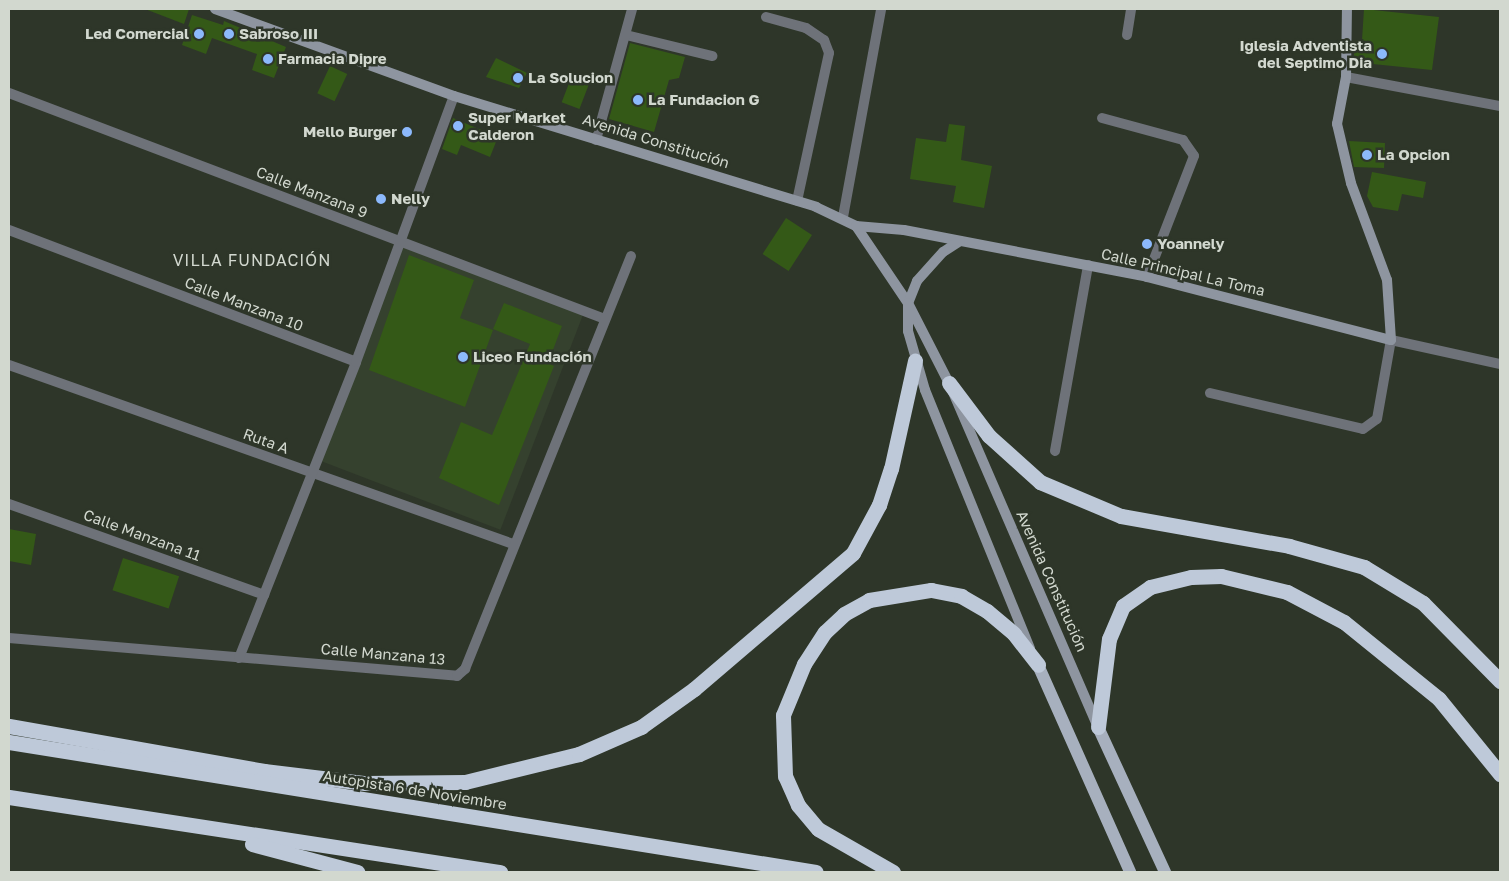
<!DOCTYPE html>
<html>
<head>
<meta charset="utf-8">
<style>
	body { margin:0 }
	#map { position:relative; width:1509px; height:881px; overflow:hidden; background:#2e3629; font-family:"Golos Text",sans-serif }
	div>[style] { position:absolute }
	.built>* { inset:0; background:#35412e; transform-origin:0 0 }
	.building>* { inset:0; background:#345917; transform-origin:0 0 }
	.street>* { height:10px; margin:-5px; padding:0 5px; transform-origin:5px; border-radius:5px; background:#6e7279 }
	.secondary>* { height:10px; margin:-5px; padding:0 5px; transform-origin:5px; border-radius:5px; background:#8e95a0 }
	.primary>* { height:12px; margin:-6px; padding:0 6px; transform-origin:6px; border-radius:6px; background:#a7b0be }
	.highway>* { height:15px; margin:-7.5px; padding:0 7.5px; transform-origin:7.5px; border-radius:7.5px; background:#bec9d9 }
	.dots>* { width:14px; height:14px; translate:-50% -50%; box-sizing:border-box; border:2px solid #2e3629; border-radius:50% }
	span { translate:-50% -50%; white-space:nowrap; text-align:center; line-height:1.15; -webkit-text-stroke:5px #2e3629; paint-order:stroke }
	.poi-label { font-size:15px; color:#d2d8cf; font-weight:700 }
	.right { translate:-100% -50%; text-align:right }
	.left { translate:0 -50%; text-align:left }
	.street-label { font-size:15px; color:#d2d8cf }
	.neighbourhood-label { font-size:16px; color:#d2d8cf; letter-spacing:1px }
	.frame { position:absolute; inset:0; border:10px solid #d2d8cf; pointer-events:none }
</style>
</head>
<body>
<div id="map">
	<div class="built">
		<div style="left:403px;top:245px;width:193px;height:231px;rotate:21deg"></div>
	</div>
	<div class="building">
		<div style="clip-path:polygon(145px 9px,189px 9px,184px 24px)"></div>
		<div style="clip-path:polygon(1364px 9px,1439px 17px,1432px 70px,1353px 62px,1356px 39px,1362px 40px)"></div>
		<div style="clip-path:polygon(192px 15px,223px 25px,224px 21px,286px 47px,274px 78px,252px 70px,257px 54px,212px 38px,206px 54px,182px 45px)"></div>
		<div style="clip-path:polygon(630px 43px,685px 57px,679px 78px,669px 80px,654px 132px,609px 119px)"></div>
		<div style="clip-path:polygon(496px 58px,527px 73px,519px 88px,486px 77px)"></div>
		<div style="left:330px;top:66px;width:19px;height:30px;rotate:25deg"></div>
		<div style="left:571px;top:78px;width:19px;height:26px;rotate:21deg"></div>
		<div style="clip-path:polygon(453px 118px,498px 137px,490px 157px,461px 145px,457px 155px,442px 149px)"></div>
		<div style="clip-path:polygon(949px 124px,965px 126px,961px 160px,992px 166px,984px 208px,953px 202px,956px 186px,910px 179px,916px 138px,946px 142px)"></div>
		<div style="clip-path:polygon(1349px 141px,1385px 143px,1384px 168px,1354px 167px)"></div>
		<div style="clip-path:polygon(1372px 172px,1426px 182px,1423px 198px,1402px 194px,1398px 211px,1373px 207px,1367px 196px)"></div>
		<div style="left:786px;top:218px;width:31px;height:43px;rotate:33deg"></div>
		<div style="clip-path:polygon(409px 255px,474px 280px,460px 318px,493px 330px,465px 407px,369px 370px)"></div>
		<div style="clip-path:polygon(504px 303px,562px 326px,548px 363px,554px 366px,499px 505px,439px 478px,461px 422px,492px 435px,530px 344px,493px 329px)"></div>
		<div style="clip-path:polygon(9px 529px,36px 534px,31px 565px,9px 561px)"></div>
		<div style="left:123px;top:558px;width:59px;height:34px;rotate:18deg"></div>
	</div>
	<div class="street">
		<div style="left:766px;top:17px;width:41px;rotate:15.4deg"></div>
		<div style="left:806px;top:28px;width:22px;rotate:34deg"></div>
		<div style="left:824px;top:40px;width:14px;rotate:69deg"></div>
		<div style="left:829px;top:53px;width:151px;rotate:102.2deg"></div>
		<div style="left:626px;top:35px;width:89px;rotate:13.7deg"></div>
		<div style="left:1127px;top:35px;width:26px;rotate:-81deg"></div>
		<div style="left:1346px;top:77px;width:157px;rotate:10.7deg"></div>
		<div style="left:9px;top:93px;width:637px;rotate:20.77deg"></div>
		<div style="left:1102px;top:118px;width:84px;rotate:15.2deg"></div>
		<div style="left:1183px;top:140px;width:19px;rotate:55deg"></div>
		<div style="left:1194px;top:156px;width:130px;rotate:111.2deg"></div>
		<div style="left:596px;top:140px;width:136px;rotate:-74.6deg"></div>
		<div style="left:843px;top:217px;width:211px;rotate:-79.6deg"></div>
		<div style="left:9px;top:230px;width:371px;rotate:20.8deg"></div>
		<div style="left:9px;top:365px;width:535px;rotate:19.55deg"></div>
		<div style="left:1210px;top:393px;width:157px;rotate:13.2deg"></div>
		<div style="left:1363px;top:429px;width:17px;rotate:-36deg"></div>
		<div style="left:1377px;top:419px;width:80px;rotate:-80deg"></div>
		<div style="left:1391px;top:340px;width:112px;rotate:12.4deg"></div>
		<div style="left:1055px;top:451px;width:189px;rotate:-79.9deg"></div>
		<div style="left:9px;top:504px;width:271px;rotate:19.6deg"></div>
		<div style="left:9px;top:638px;width:450px;rotate:4.8deg"></div>
		<div style="left:457px;top:676px;width:11px;rotate:-41deg"></div>
		<div style="left:465px;top:669px;width:445px;rotate:-68.1deg"></div>
		<div style="left:239px;top:658px;width:318px;rotate:-68.4deg"></div>
		<div style="left:356px;top:362px;width:283px;rotate:-69.8deg"></div>
	</div>
	<div class="secondary">
		<div style="left:215px;top:9px;width:254px;rotate:20deg"></div>
		<div style="left:454px;top:96px;width:379px;rotate:17deg"></div>
		<div style="left:816px;top:207px;width:44px;rotate:25.4deg"></div>
		<div style="left:856px;top:226px;width:93px;rotate:56deg"></div>
		<div style="left:908px;top:303px;width:90px;rotate:62.9deg"></div>
		<div style="left:949px;top:383px;width:373px;rotate:66.6deg"></div>
		<div style="left:856px;top:226px;width:48px;rotate:4.8deg"></div>
		<div style="left:904px;top:230px;width:248px;rotate:10.9deg"></div>
		<div style="left:1147px;top:277px;width:252px;rotate:14.5deg"></div>
		<div style="left:1391px;top:340px;width:60px;rotate:-93.8deg"></div>
		<div style="left:1387px;top:280px;width:103px;rotate:-110.4deg"></div>
		<div style="left:1351px;top:183px;width:61px;rotate:-103.3deg"></div>
		<div style="left:1337px;top:124px;width:48px;rotate:-79.2deg"></div>
		<div style="left:1346px;top:77px;width:68px;rotate:-89.2deg"></div>
		<div style="left:960px;top:241px;width:20px;rotate:147deg"></div>
		<div style="left:943px;top:252px;width:39px;rotate:132deg"></div>
		<div style="left:917px;top:281px;width:24px;rotate:112deg"></div>
		<div style="left:908px;top:303px;width:28px;rotate:90deg"></div>
		<div style="left:908px;top:331px;width:61px;rotate:73.9deg"></div>
		<div style="left:925px;top:390px;width:279px;rotate:67.9deg"></div>
	</div>
	<div class="primary">
		<div style="left:1038px;top:665px;width:227px;rotate:66deg"></div>
		<div style="left:1098px;top:727px;width:160px;rotate:65.2deg"></div>
	</div>
	<div class="highway">
		<div style="left:949px;top:383px;width:66px;rotate:53deg"></div>
		<div style="left:989px;top:436px;width:69px;rotate:42deg"></div>
		<div style="left:1040px;top:482px;width:88px;rotate:22.8deg"></div>
		<div style="left:1121px;top:516px;width:171px;rotate:10.1deg"></div>
		<div style="left:1289px;top:546px;width:78px;rotate:15.6deg"></div>
		<div style="left:1364px;top:567px;width:69px;rotate:31.4deg"></div>
		<div style="left:1423px;top:603px;width:110px;rotate:45.4deg"></div>
		<div style="left:9px;top:726px;width:259px;rotate:10deg"></div>
		<div style="left:264px;top:771px;width:102px;rotate:6.8deg"></div>
		<div style="left:365px;top:783px;width:100px;rotate:-0.6deg"></div>
		<div style="left:465px;top:782px;width:117px;rotate:-13.8deg"></div>
		<div style="left:579px;top:754px;width:68px;rotate:-23.5deg"></div>
		<div style="left:641px;top:727px;width:65px;rotate:-35.6deg"></div>
		<div style="left:694px;top:689px;width:209px;rotate:-40.5deg"></div>
		<div style="left:853px;top:553px;width:55px;rotate:-61.6deg"></div>
		<div style="left:879px;top:505px;width:38px;rotate:-72deg"></div>
		<div style="left:891px;top:469px;width:111px;rotate:-77.5deg"></div>
		<div style="left:1098px;top:727px;width:89px;rotate:-82.9deg"></div>
		<div style="left:1109px;top:639px;width:36px;rotate:-67deg"></div>
		<div style="left:1123px;top:606px;width:33px;rotate:-35deg"></div>
		<div style="left:1150px;top:587px;width:42px;rotate:-13.7deg"></div>
		<div style="left:1191px;top:577px;width:30px;rotate:-2deg"></div>
		<div style="left:1221px;top:576px;width:68px;rotate:13.6deg"></div>
		<div style="left:1287px;top:592px;width:64px;rotate:27.8deg"></div>
		<div style="left:1344px;top:622px;width:122px;rotate:39deg"></div>
		<div style="left:1439px;top:699px;width:97px;rotate:50.9deg"></div>
		<div style="left:9px;top:742px;width:817px;rotate:9.15deg"></div>
		<div style="left:9px;top:797px;width:497px;rotate:8.7deg"></div>
		<div style="left:252px;top:844px;width:109px;rotate:14.9deg"></div>
		<div style="left:893px;top:872px;width:86px;rotate:-150.2deg"></div>
		<div style="left:818px;top:829px;width:31px;rotate:-130deg"></div>
		<div style="left:798px;top:805px;width:32px;rotate:-114deg"></div>
		<div style="left:785px;top:776px;width:61px;rotate:-91.9deg"></div>
		<div style="left:783px;top:715px;width:55px;rotate:-67.6deg"></div>
		<div style="left:804px;top:664px;width:38px;rotate:-57deg"></div>
		<div style="left:825px;top:632px;width:26px;rotate:-43deg"></div>
		<div style="left:844px;top:614px;width:29px;rotate:-29deg"></div>
		<div style="left:869px;top:600px;width:63px;rotate:-9.2deg"></div>
		<div style="left:931px;top:590px;width:31px;rotate:11deg"></div>
		<div style="left:961px;top:596px;width:30px;rotate:30deg"></div>
		<div style="left:987px;top:611px;width:35px;rotate:40deg"></div>
		<div style="left:1014px;top:634px;width:39px;rotate:52deg"></div>
	</div>
	<div class="dots">
		<div style="left:199px;top:34px;background:#8cb9fc"></div>
		<div style="left:229px;top:34px;background:#8cb9fc"></div>
		<div style="left:1382px;top:54px;background:#8cb9fc"></div>
		<div style="left:268px;top:59px;background:#8cb9fc"></div>
		<div style="left:518px;top:78px;background:#8cb9fc"></div>
		<div style="left:638px;top:100px;background:#8cb9fc"></div>
		<div style="left:458px;top:126px;background:#8cb9fc"></div>
		<div style="left:407px;top:132px;background:#8cb9fc"></div>
		<div style="left:1367px;top:155px;background:#8cb9fc"></div>
		<div style="left:381px;top:199px;background:#8cb9fc"></div>
		<div style="left:1147px;top:244px;background:#8cb9fc"></div>
		<div style="left:463px;top:357px;background:#8cb9fc"></div>
	</div>
	<div class="poi-label">
		<span class="right" style="left:189px;top:34px">Led Comercial</span>
		<span class="left" style="left:239px;top:34px">Sabroso III</span>
		<span class="right" style="left:1372px;top:54px">Iglesia Adventista<br>del Septimo Dia</span>
		<span class="left" style="left:278px;top:59px">Farmacia Dipre</span>
		<span class="left" style="left:528px;top:78px">La Solucion</span>
		<span class="left" style="left:648px;top:100px">La Fundacion G</span>
		<span class="left" style="left:468px;top:126px">Super Market<br>Calderon</span>
		<span class="right" style="left:397px;top:132px">Mello Burger</span>
		<span class="left" style="left:1377px;top:155px">La Opcion</span>
		<span class="left" style="left:391px;top:199px">Nelly</span>
		<span class="left" style="left:1157px;top:244px">Yoannely</span>
		<span class="left" style="left:473px;top:357px">Liceo Fundación</span>
	</div>
	<div class="street-label">
		<span style="left:656px;top:141px;rotate:17deg">Avenida Constitución</span>
		<span style="left:312px;top:192px;rotate:21deg">Calle Manzana 9</span>
		<span style="left:1183px;top:272px;rotate:13deg">Calle Principal La Toma</span>
		<span style="left:244px;top:304px;rotate:21deg">Calle Manzana 10</span>
		<span style="left:266px;top:441px;rotate:20deg">Ruta A</span>
		<span style="left:142px;top:535px;rotate:20deg">Calle Manzana 11</span>
		<span style="left:1052px;top:581px;rotate:66deg">Avenida Constitución</span>
		<span style="left:383px;top:654px;rotate:5deg">Calle Manzana 13</span>
		<span style="left:415px;top:790px;rotate:9deg">Autopista 6 de Noviembre</span>
	</div>
	<div class="neighbourhood-label">
		<span style="left:252px;top:260px">VILLA FUNDACIÓN</span>
	</div>
	<div class="frame"></div>
</div>
</body>
</html>
